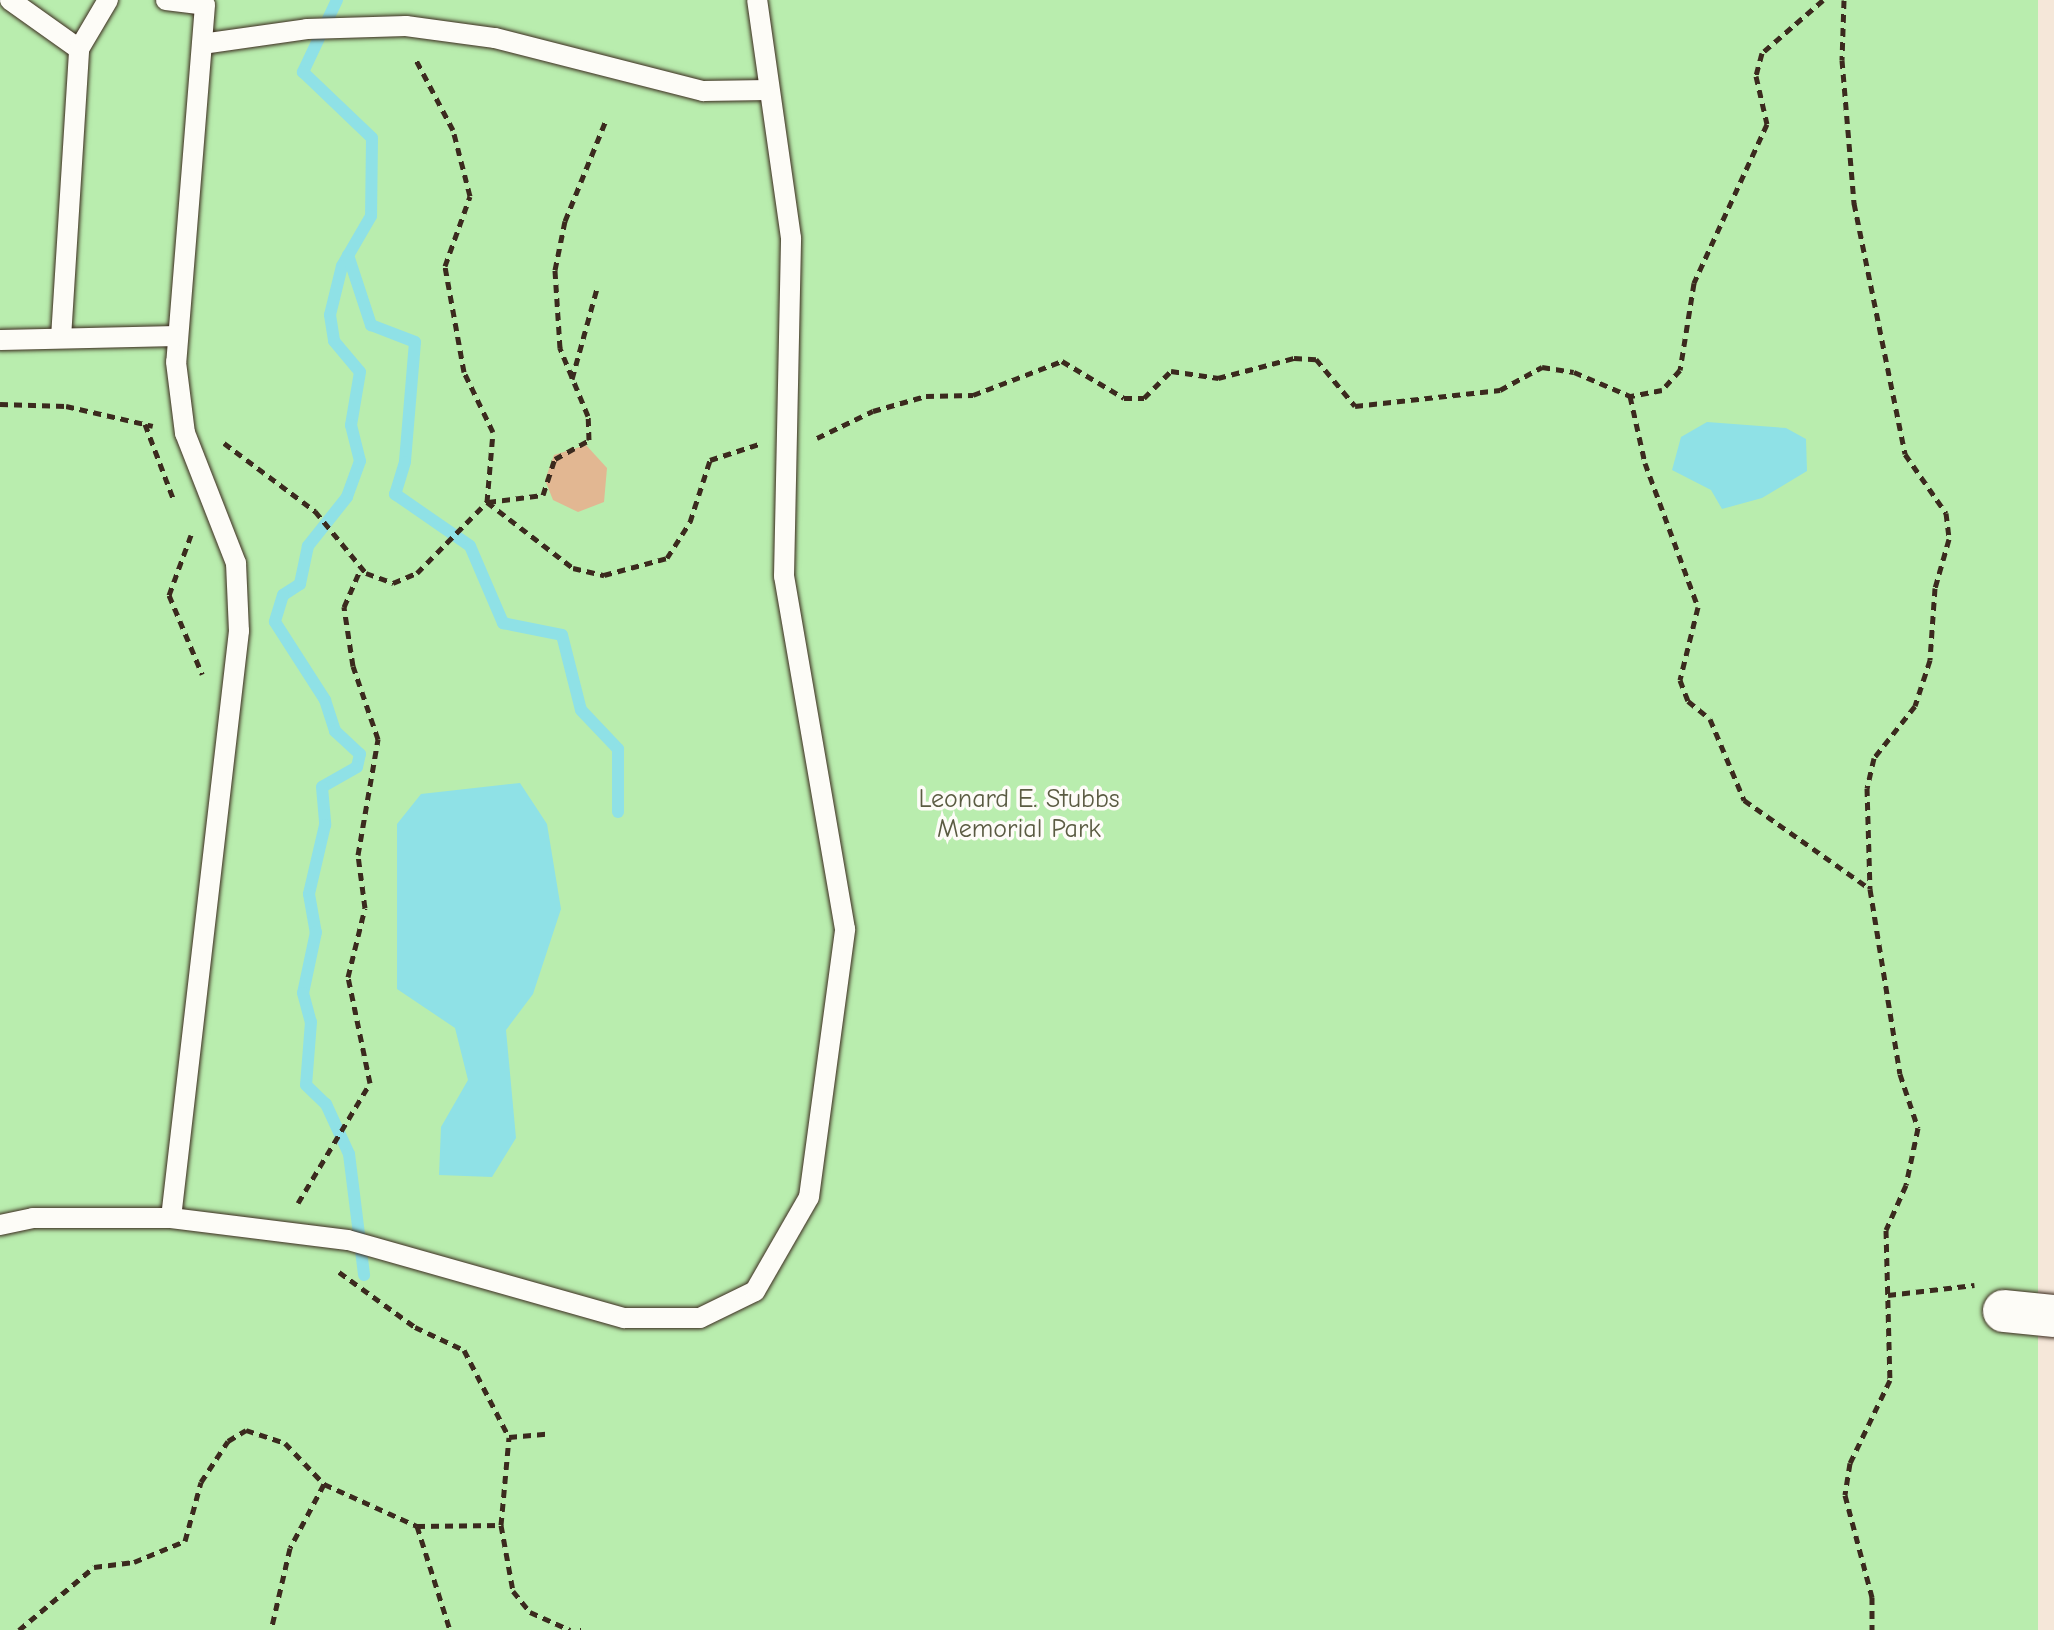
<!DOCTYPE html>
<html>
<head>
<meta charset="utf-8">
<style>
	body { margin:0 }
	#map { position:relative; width:2054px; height:1630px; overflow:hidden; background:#f5e7d9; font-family:"Comic Neue",sans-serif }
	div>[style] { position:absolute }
	.green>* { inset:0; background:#b9edae; transform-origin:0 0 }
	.water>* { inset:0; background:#8fe1e6 }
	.stream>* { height:12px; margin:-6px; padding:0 6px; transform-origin:6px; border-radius:6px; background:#8fe1e6 }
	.building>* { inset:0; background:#e2b792 }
	.path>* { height:5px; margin-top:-2.5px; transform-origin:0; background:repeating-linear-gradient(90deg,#3b2a1e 0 8px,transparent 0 14px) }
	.roads { filter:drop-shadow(0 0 2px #3b2a1e) drop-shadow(0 0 2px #3b2a1e) }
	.service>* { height:20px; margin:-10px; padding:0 10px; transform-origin:10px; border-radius:10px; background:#fdfcf7 }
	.minor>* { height:42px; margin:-21px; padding:0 21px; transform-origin:21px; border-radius:21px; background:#fdfcf7 }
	span { translate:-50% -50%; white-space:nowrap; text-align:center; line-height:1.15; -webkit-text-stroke:7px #fdfcf7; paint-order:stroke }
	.park-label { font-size:26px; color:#5a5b42 }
</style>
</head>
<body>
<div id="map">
	<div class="green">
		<div style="left:0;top:0;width:2038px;height:1630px"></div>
	</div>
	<div class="water">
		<div style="clip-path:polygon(1707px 422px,1786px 428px,1806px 439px,1807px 471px,1762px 498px,1722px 509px,1711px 490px,1672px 470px,1681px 437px)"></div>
		<div style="clip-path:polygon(520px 783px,547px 824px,561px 909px,533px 994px,506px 1030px,516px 1138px,492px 1177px,439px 1175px,441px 1127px,468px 1080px,455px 1028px,397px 989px,397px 824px,421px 794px)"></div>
	</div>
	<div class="stream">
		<div style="left:337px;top:0;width:80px;rotate:115.3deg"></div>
		<div style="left:303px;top:72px;width:95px;rotate:43.7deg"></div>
		<div style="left:372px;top:138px;width:78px;rotate:90.7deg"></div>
		<div style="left:371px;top:216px;width:58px;rotate:120.1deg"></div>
		<div style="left:342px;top:266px;width:50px;rotate:103.8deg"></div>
		<div style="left:330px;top:315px;width:26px;rotate:81deg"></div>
		<div style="left:334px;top:341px;width:40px;rotate:50deg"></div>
		<div style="left:360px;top:372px;width:54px;rotate:99.6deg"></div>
		<div style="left:351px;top:425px;width:37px;rotate:76deg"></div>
		<div style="left:360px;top:461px;width:38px;rotate:110deg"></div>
		<div style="left:347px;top:497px;width:63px;rotate:128.5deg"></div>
		<div style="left:308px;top:546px;width:39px;rotate:102deg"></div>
		<div style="left:300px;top:584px;width:20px;rotate:147deg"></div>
		<div style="left:283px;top:595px;width:28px;rotate:107deg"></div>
		<div style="left:275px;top:622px;width:93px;rotate:57.3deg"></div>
		<div style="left:325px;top:700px;width:33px;rotate:72deg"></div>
		<div style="left:335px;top:731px;width:34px;rotate:43deg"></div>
		<div style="left:360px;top:754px;width:13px;rotate:103deg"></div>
		<div style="left:357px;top:767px;width:40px;rotate:150.3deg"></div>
		<div style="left:322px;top:787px;width:38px;rotate:85deg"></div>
		<div style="left:325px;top:825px;width:71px;rotate:103.1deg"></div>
		<div style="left:309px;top:894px;width:39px;rotate:80deg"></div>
		<div style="left:316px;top:932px;width:62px;rotate:102deg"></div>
		<div style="left:303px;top:993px;width:30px;rotate:75deg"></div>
		<div style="left:311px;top:1022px;width:63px;rotate:94.5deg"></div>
		<div style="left:306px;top:1085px;width:28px;rotate:44deg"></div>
		<div style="left:326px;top:1104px;width:55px;rotate:65.3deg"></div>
		<div style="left:349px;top:1154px;width:122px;rotate:82.9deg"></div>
		<div style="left:348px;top:255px;width:74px;rotate:71.8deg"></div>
		<div style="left:371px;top:325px;width:47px;rotate:21.1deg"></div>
		<div style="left:415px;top:342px;width:120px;rotate:94.8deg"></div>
		<div style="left:405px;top:462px;width:34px;rotate:107deg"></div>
		<div style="left:395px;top:494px;width:91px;rotate:34.7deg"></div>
		<div style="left:470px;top:546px;width:84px;rotate:66.8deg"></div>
		<div style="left:503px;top:623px;width:60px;rotate:11.5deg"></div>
		<div style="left:562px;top:635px;width:77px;rotate:75.8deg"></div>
		<div style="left:581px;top:710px;width:54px;rotate:46.5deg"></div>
		<div style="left:618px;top:749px;width:63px;rotate:90deg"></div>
	</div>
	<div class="building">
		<div style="clip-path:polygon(586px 445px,607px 468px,604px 502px,578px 512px,553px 500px,545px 480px,554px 455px)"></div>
	</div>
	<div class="path">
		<div style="left:1823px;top:0;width:81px;rotate:139deg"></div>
		<div style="left:1762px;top:53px;width:24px;rotate:105deg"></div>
		<div style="left:1756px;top:76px;width:49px;rotate:77.1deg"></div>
		<div style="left:1767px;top:124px;width:175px;rotate:114.7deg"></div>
		<div style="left:1694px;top:283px;width:88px;rotate:99.1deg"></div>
		<div style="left:1680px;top:370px;width:27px;rotate:132deg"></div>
		<div style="left:1662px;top:390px;width:33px;rotate:169deg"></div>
		<div style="left:1630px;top:396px;width:69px;rotate:77.4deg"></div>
		<div style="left:1645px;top:463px;width:153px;rotate:69.8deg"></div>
		<div style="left:1698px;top:607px;width:75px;rotate:103.9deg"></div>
		<div style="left:1680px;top:680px;width:22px;rotate:69deg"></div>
		<div style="left:1688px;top:701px;width:28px;rotate:39deg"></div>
		<div style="left:1710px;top:719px;width:88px;rotate:67.2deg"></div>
		<div style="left:1744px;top:800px;width:154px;rotate:35.2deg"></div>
		<div style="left:1844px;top:0;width:60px;rotate:91.9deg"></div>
		<div style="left:1842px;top:60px;width:144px;rotate:85.2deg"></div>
		<div style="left:1854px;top:203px;width:256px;rotate:78.5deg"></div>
		<div style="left:1905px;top:454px;width:72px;rotate:55.2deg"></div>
		<div style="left:1946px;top:513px;width:26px;rotate:83deg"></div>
		<div style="left:1949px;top:539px;width:51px;rotate:105.9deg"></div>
		<div style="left:1935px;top:588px;width:72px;rotate:94deg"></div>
		<div style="left:1930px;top:660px;width:48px;rotate:108.1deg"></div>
		<div style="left:1915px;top:706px;width:66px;rotate:128.3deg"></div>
		<div style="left:1874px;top:758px;width:31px;rotate:103deg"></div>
		<div style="left:1867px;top:788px;width:101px;rotate:88.3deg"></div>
		<div style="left:1870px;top:889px;width:187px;rotate:80.8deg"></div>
		<div style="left:1900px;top:1074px;width:57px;rotate:71.6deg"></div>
		<div style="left:1918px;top:1128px;width:58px;rotate:101.9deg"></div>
		<div style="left:1906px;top:1185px;width:49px;rotate:114deg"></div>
		<div style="left:1886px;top:1230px;width:150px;rotate:88.5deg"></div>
		<div style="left:1890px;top:1380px;width:92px;rotate:115.7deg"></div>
		<div style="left:1850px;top:1463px;width:32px;rotate:99deg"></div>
		<div style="left:1845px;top:1495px;width:106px;rotate:75.2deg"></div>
		<div style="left:1872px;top:1597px;width:33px;rotate:90deg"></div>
		<div style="left:572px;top:379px;width:94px;rotate:-74.6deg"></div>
		<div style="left:0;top:404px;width:66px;rotate:1.7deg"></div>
		<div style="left:66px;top:406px;width:89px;rotate:12.9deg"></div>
		<div style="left:145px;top:424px;width:79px;rotate:69.3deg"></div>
		<div style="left:817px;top:438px;width:62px;rotate:-25.7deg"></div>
		<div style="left:873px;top:411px;width:55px;rotate:-15.8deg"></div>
		<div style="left:926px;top:396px;width:47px;rotate:-1.2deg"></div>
		<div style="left:973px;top:395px;width:95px;rotate:-20.9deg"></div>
		<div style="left:1062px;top:361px;width:72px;rotate:30.8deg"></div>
		<div style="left:1124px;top:398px;width:20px"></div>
		<div style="left:1144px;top:398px;width:38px;rotate:-45deg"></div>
		<div style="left:1171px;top:371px;width:48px;rotate:8.5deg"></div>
		<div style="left:1218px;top:378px;width:79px;rotate:-14.7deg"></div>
		<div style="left:1294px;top:358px;width:22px;rotate:3deg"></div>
		<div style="left:1316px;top:359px;width:61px;rotate:50.3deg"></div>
		<div style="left:1355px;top:406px;width:146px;rotate:-6.3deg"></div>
		<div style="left:1500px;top:390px;width:48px;rotate:-28.7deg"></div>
		<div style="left:1542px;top:367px;width:32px;rotate:9deg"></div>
		<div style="left:1574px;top:372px;width:61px;rotate:23.2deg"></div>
		<div style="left:224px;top:443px;width:114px;rotate:36.8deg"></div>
		<div style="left:315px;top:511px;width:80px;rotate:50.6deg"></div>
		<div style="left:366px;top:573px;width:29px;rotate:20deg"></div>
		<div style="left:393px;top:583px;width:26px;rotate:-23deg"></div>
		<div style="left:417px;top:573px;width:100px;rotate:-45.4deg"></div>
		<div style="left:487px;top:502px;width:70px;rotate:-85.1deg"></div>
		<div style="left:493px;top:432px;width:67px;rotate:-115.8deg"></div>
		<div style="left:464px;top:372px;width:108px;rotate:-100.2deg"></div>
		<div style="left:445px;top:266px;width:74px;rotate:-70.3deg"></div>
		<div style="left:470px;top:196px;width:68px;rotate:-104.4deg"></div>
		<div style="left:453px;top:130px;width:81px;rotate:-117.8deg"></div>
		<div style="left:487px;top:502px;width:108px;rotate:37.5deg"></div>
		<div style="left:573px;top:568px;width:32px;rotate:13deg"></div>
		<div style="left:604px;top:575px;width:65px;rotate:-15.1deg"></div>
		<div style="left:667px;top:558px;width:43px;rotate:-57.4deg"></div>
		<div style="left:690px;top:522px;width:65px;rotate:-72.1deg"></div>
		<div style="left:710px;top:460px;width:52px;rotate:-18.1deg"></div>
		<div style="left:488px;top:502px;width:55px;rotate:-7.3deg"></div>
		<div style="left:543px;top:495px;width:38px;rotate:-72deg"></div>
		<div style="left:555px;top:459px;width:39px;rotate:-29deg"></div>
		<div style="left:589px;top:440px;width:24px;rotate:-92deg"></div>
		<div style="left:588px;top:416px;width:74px;rotate:-112.4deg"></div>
		<div style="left:560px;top:348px;width:78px;rotate:-93.7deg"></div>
		<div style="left:555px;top:270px;width:50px;rotate:-78.5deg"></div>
		<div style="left:565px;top:221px;width:109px;rotate:-67.9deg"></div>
		<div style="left:191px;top:535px;width:64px;rotate:110.1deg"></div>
		<div style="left:169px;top:595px;width:86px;rotate:67.3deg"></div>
		<div style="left:298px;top:1203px;width:140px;rotate:-59deg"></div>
		<div style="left:370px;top:1083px;width:108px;rotate:-101.7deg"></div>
		<div style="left:348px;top:977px;width:71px;rotate:-76.2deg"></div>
		<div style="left:365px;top:908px;width:53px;rotate:-97.5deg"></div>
		<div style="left:358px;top:855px;width:118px;rotate:-80.2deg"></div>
		<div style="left:378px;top:739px;width:77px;rotate:-108.9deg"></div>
		<div style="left:353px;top:666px;width:60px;rotate:-98.7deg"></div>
		<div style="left:344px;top:607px;width:43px;rotate:-66.4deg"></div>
		<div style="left:339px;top:1272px;width:94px;rotate:35.9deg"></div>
		<div style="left:415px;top:1327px;width:54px;rotate:25.1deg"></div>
		<div style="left:464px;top:1350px;width:98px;rotate:62.7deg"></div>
		<div style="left:1888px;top:1295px;width:87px;rotate:-6.6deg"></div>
		<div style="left:324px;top:1484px;width:102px;rotate:24.3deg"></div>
		<div style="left:417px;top:1526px;width:109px;rotate:72.4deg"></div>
		<div style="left:501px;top:1525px;width:88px;rotate:-84.8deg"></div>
		<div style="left:509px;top:1437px;width:37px;rotate:-5deg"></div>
		<div style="left:417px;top:1526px;width:84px;rotate:-0.7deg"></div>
		<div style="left:501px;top:1525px;width:67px;rotate:79.7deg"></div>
		<div style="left:513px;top:1591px;width:27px;rotate:51deg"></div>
		<div style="left:530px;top:1612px;width:44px;rotate:24.2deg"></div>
		<div style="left:19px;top:1630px;width:98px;rotate:-40deg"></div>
		<div style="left:94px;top:1567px;width:40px;rotate:-7.1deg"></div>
		<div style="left:134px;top:1562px;width:55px;rotate:-22.4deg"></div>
		<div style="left:185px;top:1541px;width:61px;rotate:-74.8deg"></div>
		<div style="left:201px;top:1482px;width:49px;rotate:-56.6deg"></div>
		<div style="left:228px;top:1441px;width:21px;rotate:-31deg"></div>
		<div style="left:246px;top:1430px;width:41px;rotate:18.4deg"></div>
		<div style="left:285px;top:1443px;width:57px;rotate:46.4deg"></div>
		<div style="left:324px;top:1484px;width:72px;rotate:118deg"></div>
		<div style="left:290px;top:1548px;width:84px;rotate:103deg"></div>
		<div style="left:580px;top:1630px;width:1px"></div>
	</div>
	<div class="roads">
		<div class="service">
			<div style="left:10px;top:0;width:85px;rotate:35.4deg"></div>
			<div style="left:166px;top:0;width:39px;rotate:7deg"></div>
			<div style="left:205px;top:5px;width:358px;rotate:94.6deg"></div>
			<div style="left:176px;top:362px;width:72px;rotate:82.8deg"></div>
			<div style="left:185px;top:433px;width:140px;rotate:68.6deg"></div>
			<div style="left:236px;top:563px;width:68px;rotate:87.5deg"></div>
			<div style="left:239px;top:631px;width:591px;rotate:96.61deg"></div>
			<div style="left:202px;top:44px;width:106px;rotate:-8.1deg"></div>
			<div style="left:307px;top:29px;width:99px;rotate:-1.7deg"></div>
			<div style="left:406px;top:26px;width:90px;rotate:7.7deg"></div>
			<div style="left:495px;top:38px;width:215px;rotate:14.3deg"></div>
			<div style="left:703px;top:91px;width:65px;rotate:-0.9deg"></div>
			<div style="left:61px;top:338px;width:290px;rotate:-86.4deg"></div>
			<div style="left:79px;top:49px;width:57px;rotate:-59.4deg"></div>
			<div style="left:0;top:340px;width:178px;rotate:-1.3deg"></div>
			<div style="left:0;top:1225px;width:34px;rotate:-12deg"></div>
			<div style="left:33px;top:1218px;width:138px"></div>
			<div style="left:171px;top:1218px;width:178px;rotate:7.1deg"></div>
			<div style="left:348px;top:1240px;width:287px;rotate:15.8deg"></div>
			<div style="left:624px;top:1318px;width:76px"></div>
			<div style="left:700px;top:1318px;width:61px;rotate:-26.1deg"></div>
			<div style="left:755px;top:1291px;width:108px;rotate:-60.1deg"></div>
			<div style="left:809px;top:1197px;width:270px;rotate:-82.3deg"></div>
			<div style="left:845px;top:929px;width:358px;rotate:-99.8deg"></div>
			<div style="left:784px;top:576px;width:338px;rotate:-88.8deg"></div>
			<div style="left:791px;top:238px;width:240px;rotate:-98.1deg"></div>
		</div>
		<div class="minor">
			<div style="left:2004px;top:1311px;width:50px;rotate:5.7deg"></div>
		</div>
	</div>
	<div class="park-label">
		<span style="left:1019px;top:815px">Leonard E. Stubbs<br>Memorial Park</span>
	</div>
</div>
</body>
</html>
